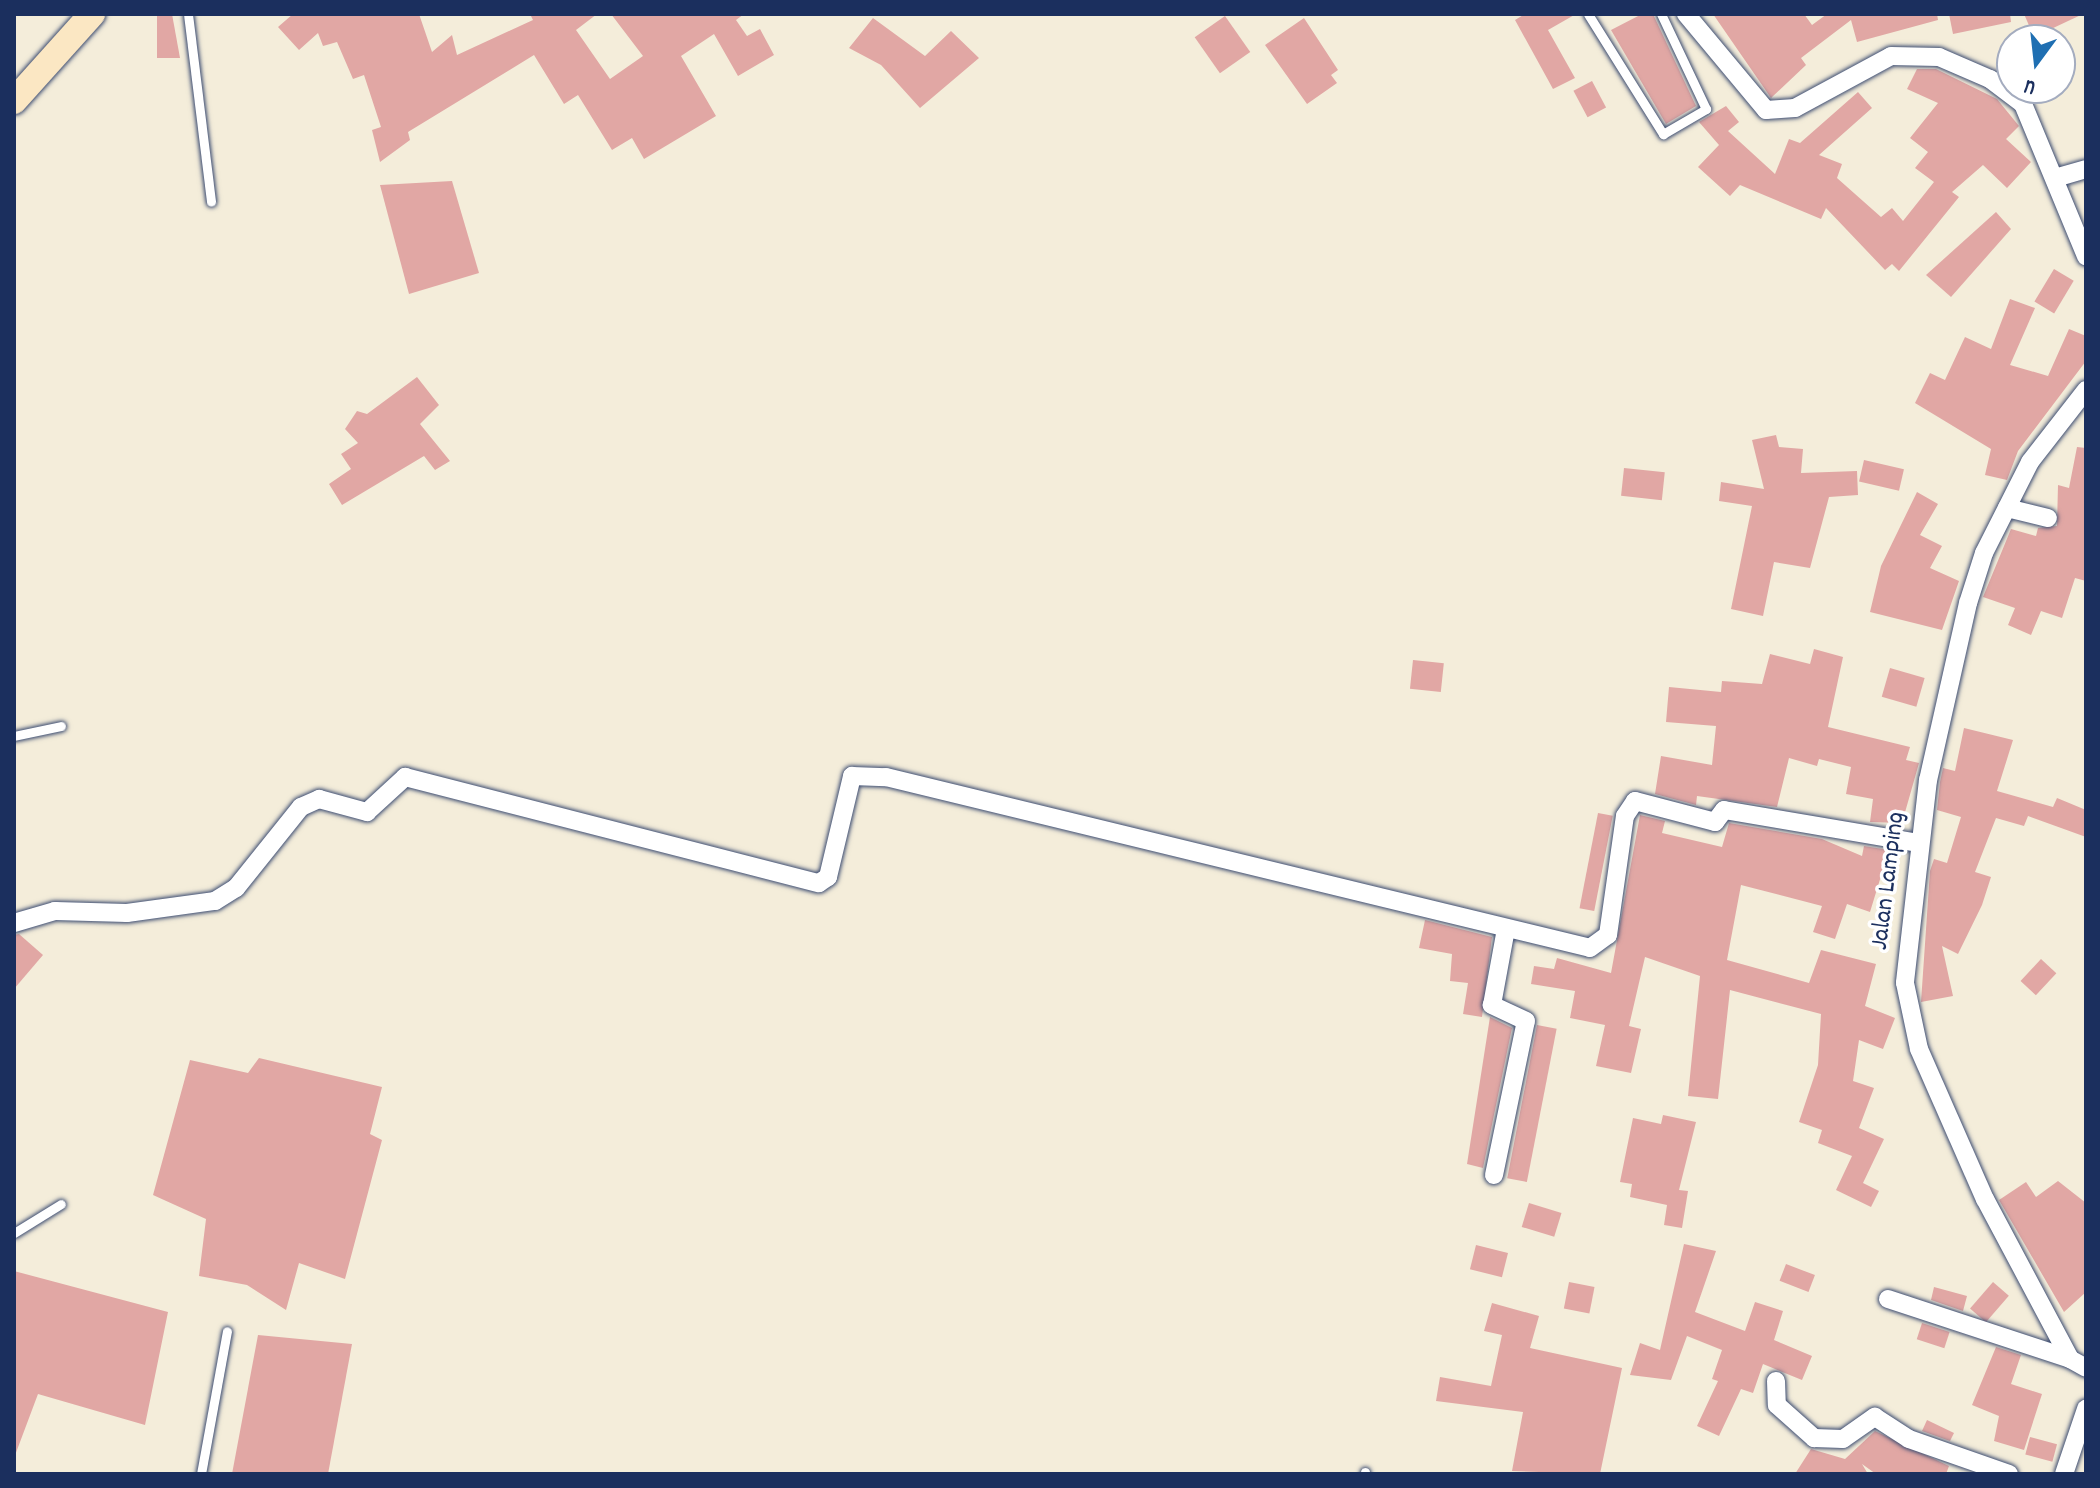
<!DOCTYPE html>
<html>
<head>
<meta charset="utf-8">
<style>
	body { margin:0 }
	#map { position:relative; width:2100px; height:1488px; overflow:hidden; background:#f4edda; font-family:Dekko,sans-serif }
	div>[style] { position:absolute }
	.building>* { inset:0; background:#e1a7a4; transform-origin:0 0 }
	.roads { filter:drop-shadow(0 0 2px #3c4c71) drop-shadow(0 0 2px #3c4c71) }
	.lane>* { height:9px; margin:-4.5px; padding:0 4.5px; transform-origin:4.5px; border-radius:4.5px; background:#fff }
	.street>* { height:18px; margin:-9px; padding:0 9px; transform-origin:9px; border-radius:9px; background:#fff }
	.secondary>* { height:26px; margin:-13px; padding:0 13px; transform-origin:13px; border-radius:13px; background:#fbe7c3 }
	span { translate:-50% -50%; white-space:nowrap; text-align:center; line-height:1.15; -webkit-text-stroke:7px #fff; paint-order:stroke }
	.street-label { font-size:26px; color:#1b2f5e }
	.frame { position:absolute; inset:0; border:16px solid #1b2f5e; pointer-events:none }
	.north { position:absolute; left:1996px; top:24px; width:80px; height:80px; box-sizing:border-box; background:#fff; border:2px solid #a4acbf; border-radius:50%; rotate:195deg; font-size:22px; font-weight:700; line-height:32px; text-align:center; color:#1b2f5e }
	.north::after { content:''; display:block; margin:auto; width:28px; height:36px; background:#1f6fb2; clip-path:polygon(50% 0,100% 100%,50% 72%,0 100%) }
</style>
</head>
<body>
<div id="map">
	<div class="building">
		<div style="clip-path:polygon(157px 14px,172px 14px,180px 58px,157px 58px)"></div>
		<div style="clip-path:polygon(293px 14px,419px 14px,432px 52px,452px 35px,457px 55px,533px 20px,530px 14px,597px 14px,576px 30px,610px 79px,643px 56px,611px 14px,744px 14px,736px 20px,747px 36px,760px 29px,774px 55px,738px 76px,714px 34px,681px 56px,716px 116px,644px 159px,632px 138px,612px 150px,578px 95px,564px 104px,534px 55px,408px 132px,410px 140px,380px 162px,372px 130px,381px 127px,364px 75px,353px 79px,337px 42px,323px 46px,318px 33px,299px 50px,278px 27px)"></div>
		<div style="clip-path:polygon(1525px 14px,1576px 14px,1548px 30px,1575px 78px,1553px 89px,1515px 20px)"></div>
		<div style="clip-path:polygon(1642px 14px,1653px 14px,1696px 106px,1666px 124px,1611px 30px)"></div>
		<div style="clip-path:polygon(1713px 14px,1804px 14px,1812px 25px,1827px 14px,1937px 14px,1938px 20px,1857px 42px,1851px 20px,1801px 58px,1806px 65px,1771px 98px)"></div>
		<div style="clip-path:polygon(1949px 14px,2010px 14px,2011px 22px,1953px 34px)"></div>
		<div style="clip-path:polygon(2024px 14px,2083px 14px,2034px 37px)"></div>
		<div style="left:1225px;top:16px;width:44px;height:37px;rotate:55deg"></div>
		<div style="clip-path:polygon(873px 18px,925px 56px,951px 31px,979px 58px,920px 108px,881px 65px,849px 48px)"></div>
		<div style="clip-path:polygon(1304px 18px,1338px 70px,1331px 75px,1337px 83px,1307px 104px,1265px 45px)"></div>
		<div style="clip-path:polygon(1917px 69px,1936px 69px,1997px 99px,2019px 126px,2006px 139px,2031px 162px,2007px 188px,1983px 165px,1952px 192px,1959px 197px,1899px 271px,1892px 264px,1885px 270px,1826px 208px,1821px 219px,1740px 185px,1730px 196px,1698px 167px,1719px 145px,1699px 122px,1726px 106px,1739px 122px,1728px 131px,1775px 174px,1789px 139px,1800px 143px,1858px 92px,1872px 108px,1819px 155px,1842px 164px,1837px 178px,1881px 217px,1892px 208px,1903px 221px,1934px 182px,1915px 168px,1928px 152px,1910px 138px,1938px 103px,1907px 89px)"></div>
		<div style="left:1592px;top:81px;width:30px;height:21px;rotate:62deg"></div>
		<div style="clip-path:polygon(452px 181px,479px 273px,409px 294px,380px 185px)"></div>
		<div style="clip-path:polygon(1996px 212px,2011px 229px,1951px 297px,1926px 275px)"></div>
		<div style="left:2054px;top:269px;width:23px;height:38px;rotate:31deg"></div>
		<div style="clip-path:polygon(2010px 299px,2035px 308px,2010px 365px,2048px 376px,2069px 329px,2086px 336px,2086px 361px,2018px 451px,2007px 480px,1985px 475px,1991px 449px,1915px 403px,1930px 373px,1945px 380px,1965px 337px,1991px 349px)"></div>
		<div style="clip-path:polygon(417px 377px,439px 405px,420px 424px,450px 461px,435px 470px,424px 456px,342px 505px,329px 484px,351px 469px,341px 454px,358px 443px,345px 429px,357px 411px,367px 414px)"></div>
		<div style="clip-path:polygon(1776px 435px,1779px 447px,1803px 449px,1801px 473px,1857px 471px,1858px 495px,1829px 497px,1810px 568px,1774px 562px,1763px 616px,1731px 609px,1752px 506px,1719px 501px,1721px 482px,1764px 489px,1752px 440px)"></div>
		<div style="clip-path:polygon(2077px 447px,2086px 448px,2086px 581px,2075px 578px,2062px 618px,2041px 611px,2031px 635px,2008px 625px,2015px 608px,1983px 597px,2011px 529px,2036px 536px,2038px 528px,2057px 526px,2058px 485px,2069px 488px)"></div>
		<div style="left:1864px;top:460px;width:41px;height:22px;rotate:13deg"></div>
		<div style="left:1624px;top:468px;width:41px;height:28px;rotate:6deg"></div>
		<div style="clip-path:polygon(1917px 492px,1938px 504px,1920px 535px,1942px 546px,1930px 568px,1959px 581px,1942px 630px,1870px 612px,1881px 566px)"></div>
		<div style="clip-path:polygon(1814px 649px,1843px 657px,1828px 727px,1910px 747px,1906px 760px,1919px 763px,1902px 823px,1870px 822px,1873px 799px,1846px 794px,1851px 767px,1819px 759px,1817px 766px,1789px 758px,1777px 807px,1697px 796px,1696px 805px,1655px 794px,1661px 756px,1712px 765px,1716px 726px,1666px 722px,1669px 687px,1721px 692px,1722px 681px,1762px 684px,1770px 654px,1810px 664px)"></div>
		<div style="left:1413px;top:660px;width:31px;height:29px;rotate:6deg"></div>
		<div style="left:1890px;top:668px;width:36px;height:30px;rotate:16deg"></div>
		<div style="clip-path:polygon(1964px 728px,2013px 740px,1997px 791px,2053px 807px,2057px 798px,2086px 810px,2086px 837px,2028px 816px,2024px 826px,1996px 818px,1975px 872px,1991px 877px,1982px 905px,1958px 954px,1942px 946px,1953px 996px,1921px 1002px,1930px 871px,1934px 859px,1947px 863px,1961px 817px,1937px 810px,1940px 782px,1943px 768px,1955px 771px)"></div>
		<div style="left:1598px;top:813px;width:15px;height:97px;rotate:11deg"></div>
		<div style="clip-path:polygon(1640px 815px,1665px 821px,1662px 833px,1722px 847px,1729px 823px,1822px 839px,1862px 856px,1864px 846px,1889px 850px,1870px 912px,1847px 904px,1835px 939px,1813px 932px,1822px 906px,1741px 885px,1727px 960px,1809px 983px,1821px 950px,1876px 964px,1865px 1006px,1895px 1018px,1883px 1049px,1859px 1040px,1853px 1081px,1874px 1088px,1859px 1128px,1884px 1139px,1863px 1183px,1879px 1191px,1871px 1207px,1836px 1190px,1852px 1156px,1818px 1143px,1822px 1130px,1799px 1122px,1818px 1065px,1821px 1014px,1730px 990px,1718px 1099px,1688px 1096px,1700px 976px,1645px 957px,1629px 1026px,1641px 1029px,1631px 1073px,1596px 1066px,1605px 1025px,1570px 1018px,1575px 991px,1531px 984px,1534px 966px,1554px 969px,1557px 958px,1611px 973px)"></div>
		<div style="clip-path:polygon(1425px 920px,1492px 937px,1482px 1017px,1463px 1014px,1468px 983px,1450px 981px,1452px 954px,1419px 948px)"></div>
		<div style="clip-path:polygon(19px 934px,43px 955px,14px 989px,14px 935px)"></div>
		<div style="left:2041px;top:959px;width:21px;height:30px;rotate:43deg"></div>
		<div style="clip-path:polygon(1490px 1017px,1512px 1028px,1483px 1168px,1467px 1164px)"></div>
		<div style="left:1537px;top:1025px;width:20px;height:156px;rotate:11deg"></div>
		<div style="clip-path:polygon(259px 1058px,382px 1087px,370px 1134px,382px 1140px,345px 1279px,299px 1263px,286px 1310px,247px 1285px,199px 1276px,206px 1219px,153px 1195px,190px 1060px,248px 1073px)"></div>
		<div style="clip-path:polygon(1663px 1115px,1696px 1122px,1679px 1190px,1688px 1191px,1682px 1228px,1664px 1225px,1667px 1205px,1630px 1197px,1632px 1184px,1620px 1182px,1633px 1118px,1661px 1124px)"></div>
		<div style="clip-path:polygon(2058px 1181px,2086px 1203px,2086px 1292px,2064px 1312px,1999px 1200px,2026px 1182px,2036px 1197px)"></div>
		<div style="left:1529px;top:1203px;width:34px;height:25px;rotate:17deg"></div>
		<div style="clip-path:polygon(1684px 1244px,1716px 1251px,1695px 1312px,1745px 1331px,1755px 1302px,1783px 1311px,1774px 1340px,1812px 1356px,1802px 1380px,1763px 1364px,1753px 1393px,1741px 1389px,1719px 1436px,1697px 1426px,1718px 1381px,1712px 1379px,1722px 1350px,1687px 1336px,1671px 1380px,1630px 1375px,1640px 1343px,1660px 1350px)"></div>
		<div style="left:1476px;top:1245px;width:33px;height:25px;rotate:14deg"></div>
		<div style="left:1786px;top:1264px;width:31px;height:18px;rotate:21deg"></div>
		<div style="clip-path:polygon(14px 1271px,168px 1312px,145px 1425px,38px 1394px,14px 1458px)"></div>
		<div style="left:1569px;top:1282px;width:26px;height:27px;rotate:11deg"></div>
		<div style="left:1993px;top:1282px;width:21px;height:35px;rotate:41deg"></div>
		<div style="clip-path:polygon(1934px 1287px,1967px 1296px,1963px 1311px,1931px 1300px)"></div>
		<div style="clip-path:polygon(1492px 1303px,1539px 1316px,1530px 1348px,1622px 1368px,1600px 1474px,1512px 1471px,1523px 1412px,1436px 1401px,1440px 1377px,1491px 1386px,1502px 1335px,1484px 1331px)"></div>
		<div style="left:1922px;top:1323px;width:29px;height:17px;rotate:18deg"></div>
		<div style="clip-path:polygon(258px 1335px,352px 1344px,328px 1474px,232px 1474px)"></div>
		<div style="clip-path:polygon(1996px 1347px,2021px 1355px,2011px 1384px,2042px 1394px,2024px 1450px,1994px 1441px,1999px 1416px,1972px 1405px)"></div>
		<div style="clip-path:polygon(1927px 1420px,1954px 1433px,1950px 1441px,1922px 1431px)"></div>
		<div style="clip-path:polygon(1875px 1431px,1949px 1466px,1946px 1474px,1876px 1474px,1862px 1464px,1868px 1474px,1795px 1474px,1811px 1449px,1845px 1459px)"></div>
		<div style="left:2030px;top:1437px;width:28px;height:18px;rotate:15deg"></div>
	</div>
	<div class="roads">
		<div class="lane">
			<div style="left:188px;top:14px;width:189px;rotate:83deg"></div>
			<div style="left:1588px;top:14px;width:142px;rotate:58deg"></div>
			<div style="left:1663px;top:134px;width:50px;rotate:-30.2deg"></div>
			<div style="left:1706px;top:109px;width:105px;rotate:-115.3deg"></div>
			<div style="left:1990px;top:79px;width:23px;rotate:-18deg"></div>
			<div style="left:14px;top:736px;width:48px;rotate:-12deg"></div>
			<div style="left:14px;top:1233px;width:55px;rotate:-31.7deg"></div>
			<div style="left:201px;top:1474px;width:145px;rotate:-79.7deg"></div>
			<div style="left:1365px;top:1474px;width:2px;rotate:-90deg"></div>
		</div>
		<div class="street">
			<div style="left:1686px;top:14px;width:125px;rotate:50.2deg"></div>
			<div style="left:1766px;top:110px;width:29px;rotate:-4deg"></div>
			<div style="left:1795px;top:108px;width:109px;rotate:-28.4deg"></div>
			<div style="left:1891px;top:56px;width:48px;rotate:1.2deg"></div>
			<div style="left:1939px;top:57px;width:56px;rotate:23.3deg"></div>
			<div style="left:1990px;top:79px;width:41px;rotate:37.1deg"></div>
			<div style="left:2023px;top:104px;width:165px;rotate:67.5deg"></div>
			<div style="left:2055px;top:178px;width:32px;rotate:-16deg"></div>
			<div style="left:2086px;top:390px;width:91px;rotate:127.9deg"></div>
			<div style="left:2030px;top:462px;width:102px;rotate:116.8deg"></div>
			<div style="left:1984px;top:553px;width:52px;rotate:107.7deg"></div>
			<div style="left:1968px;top:603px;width:181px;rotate:102.7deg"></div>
			<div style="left:1928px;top:780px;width:204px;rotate:96.5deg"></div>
			<div style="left:1905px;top:983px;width:67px;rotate:78deg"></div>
			<div style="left:1919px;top:1049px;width:164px;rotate:66.3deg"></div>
			<div style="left:1985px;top:1199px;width:181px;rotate:62deg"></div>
			<div style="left:2070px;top:1359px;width:18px;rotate:29deg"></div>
			<div style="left:2007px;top:508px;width:42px;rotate:13.7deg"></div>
			<div style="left:14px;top:923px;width:43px;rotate:-16.3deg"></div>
			<div style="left:55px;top:911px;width:72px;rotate:1.6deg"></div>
			<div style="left:127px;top:913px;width:89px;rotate:-7.8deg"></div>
			<div style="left:215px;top:901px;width:25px;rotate:-32deg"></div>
			<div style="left:236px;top:888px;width:104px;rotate:-51.3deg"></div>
			<div style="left:301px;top:807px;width:20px;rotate:-24deg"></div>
			<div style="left:319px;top:799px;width:50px;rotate:15.2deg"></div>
			<div style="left:367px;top:812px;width:52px;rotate:-42.6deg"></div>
			<div style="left:405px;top:777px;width:427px;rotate:14.4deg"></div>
			<div style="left:819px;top:883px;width:11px;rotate:-34deg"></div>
			<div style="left:828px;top:877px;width:104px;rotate:-76.6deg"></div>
			<div style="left:852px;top:776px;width:34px;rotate:2deg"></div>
			<div style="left:886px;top:777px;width:724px;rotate:13.65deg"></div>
			<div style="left:1590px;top:948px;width:22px;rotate:-36deg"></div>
			<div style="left:1608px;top:935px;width:120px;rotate:-81.9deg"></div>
			<div style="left:1625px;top:816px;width:18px;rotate:-56deg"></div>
			<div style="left:1635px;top:801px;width:83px;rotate:14.7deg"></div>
			<div style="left:1715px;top:822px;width:15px;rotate:-53deg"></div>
			<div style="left:1724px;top:810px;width:198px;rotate:9.6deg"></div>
			<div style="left:1494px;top:1175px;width:157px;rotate:-78.3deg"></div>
			<div style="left:1526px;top:1021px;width:38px;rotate:-155deg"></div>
			<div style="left:1492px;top:1005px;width:77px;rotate:-79.6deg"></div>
			<div style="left:1888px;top:1299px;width:192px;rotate:18.2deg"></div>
			<div style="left:1776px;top:1381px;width:24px;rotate:88deg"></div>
			<div style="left:1777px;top:1405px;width:50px;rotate:41.7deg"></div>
			<div style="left:1814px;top:1438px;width:29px;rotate:2deg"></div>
			<div style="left:1843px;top:1439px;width:39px;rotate:-35deg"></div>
			<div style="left:1875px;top:1417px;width:40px;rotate:32.9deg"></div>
			<div style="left:1909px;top:1439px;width:106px;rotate:19.3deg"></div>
			<div style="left:2064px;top:1474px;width:69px;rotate:-71.3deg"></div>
		</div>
		<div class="secondary">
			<div style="left:14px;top:101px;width:117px;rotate:-48.1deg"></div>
		</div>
	</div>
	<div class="street-label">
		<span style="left:1889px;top:881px;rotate:-83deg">Jalan Lamping</span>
	</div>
	<div class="frame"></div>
	<div class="north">U</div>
</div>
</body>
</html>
